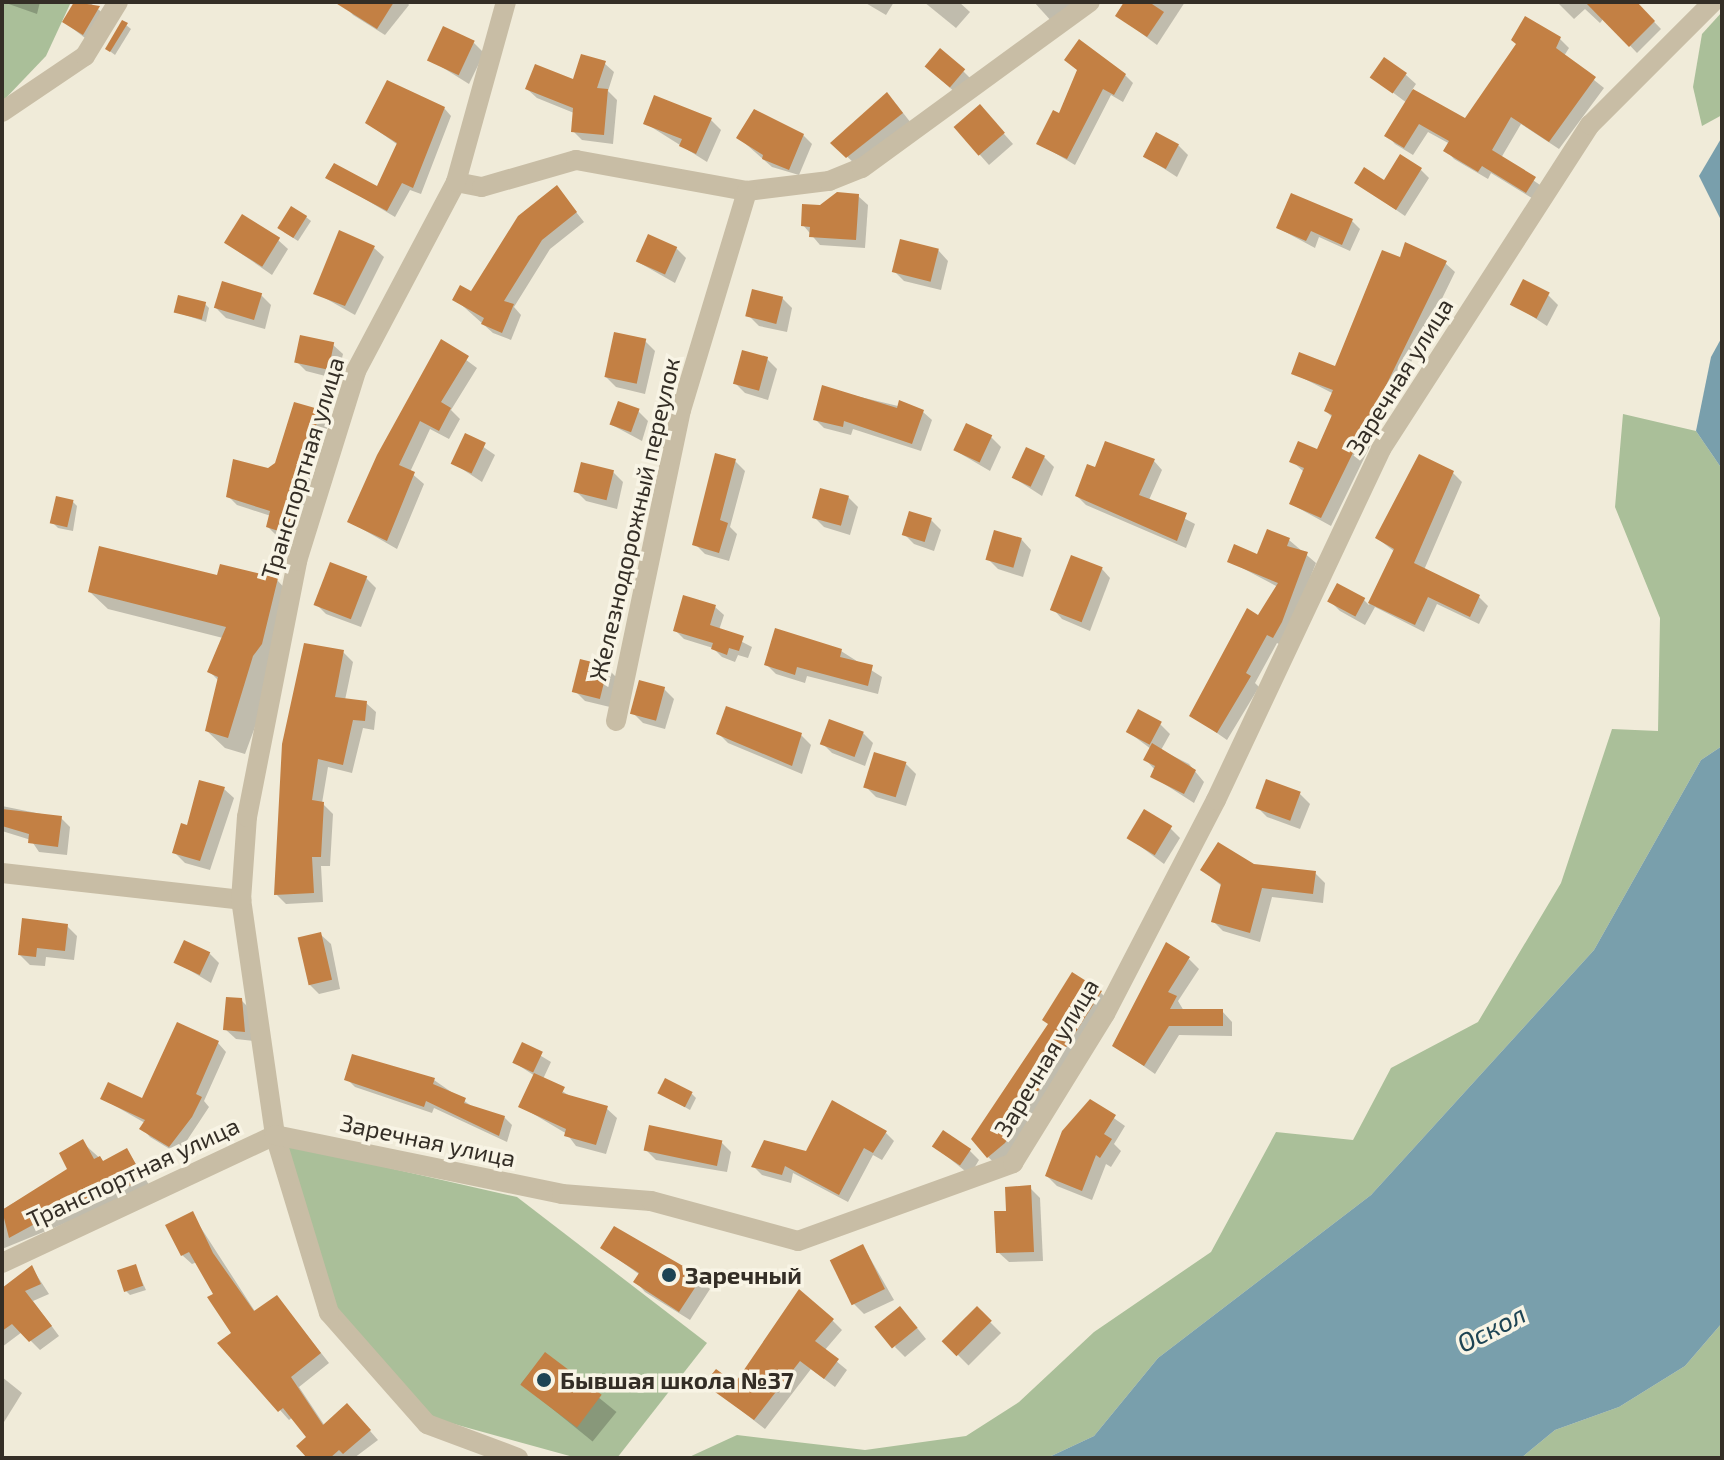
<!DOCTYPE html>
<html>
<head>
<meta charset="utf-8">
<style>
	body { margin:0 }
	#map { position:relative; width:1724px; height:1460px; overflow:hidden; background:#f0ebd9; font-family:"Exo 2",sans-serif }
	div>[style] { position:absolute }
	.green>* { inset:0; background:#aabf99 }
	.water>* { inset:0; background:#799fac }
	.shadow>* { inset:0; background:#0003; transform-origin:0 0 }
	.building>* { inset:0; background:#c38044; transform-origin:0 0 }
	.minor>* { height:20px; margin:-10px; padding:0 10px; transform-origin:10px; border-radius:10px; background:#c8bda5 }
	.dots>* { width:22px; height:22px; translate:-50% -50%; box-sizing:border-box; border:4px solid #f8f4e5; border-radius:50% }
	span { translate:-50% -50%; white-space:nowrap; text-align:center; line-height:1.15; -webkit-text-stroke:7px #f8f4e5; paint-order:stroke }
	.street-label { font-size:24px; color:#342e26 }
	.poi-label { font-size:24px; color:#342e26; font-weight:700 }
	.left { translate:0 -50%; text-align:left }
	.water-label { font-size:26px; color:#1d4454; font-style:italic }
	.frame { position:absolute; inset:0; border:4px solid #342e26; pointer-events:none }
</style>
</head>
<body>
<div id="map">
	<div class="green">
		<div style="clip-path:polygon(2px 2px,71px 2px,46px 56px,2px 102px)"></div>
		<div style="clip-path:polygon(1722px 12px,1722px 115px,1702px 126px,1693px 87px,1702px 34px)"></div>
		<div style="clip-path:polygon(1623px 414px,1696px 431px,1722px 469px,1722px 746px,1701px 760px,1594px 950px,1371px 1195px,1158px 1358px,1094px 1436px,1047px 1458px,687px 1458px,737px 1435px,865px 1450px,966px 1436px,1019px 1402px,1094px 1332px,1211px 1252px,1276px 1132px,1353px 1140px,1391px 1068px,1478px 1022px,1561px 883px,1612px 729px,1658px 731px,1660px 618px,1615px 507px)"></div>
		<div style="clip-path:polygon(284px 1144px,517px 1197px,707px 1343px,617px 1458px,577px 1458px,425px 1416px,331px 1308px)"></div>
		<div style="clip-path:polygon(1722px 1323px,1722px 1458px,1521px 1458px,1555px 1430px,1619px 1407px,1685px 1366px)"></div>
	</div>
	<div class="water">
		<div style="clip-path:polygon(1722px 137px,1722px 222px,1699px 176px)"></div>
		<div style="clip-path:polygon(1722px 337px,1722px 469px,1696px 431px,1711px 357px)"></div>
		<div style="clip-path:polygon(1722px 746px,1722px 1323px,1685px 1366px,1619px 1407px,1555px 1430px,1521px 1458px,1047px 1458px,1094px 1436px,1158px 1358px,1371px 1195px,1594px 950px,1701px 760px)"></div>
	</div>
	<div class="shadow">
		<div style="clip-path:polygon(3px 2px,40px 2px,37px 14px)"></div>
		<div style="clip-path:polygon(77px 2px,89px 2px,109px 18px,93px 44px,64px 22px)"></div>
		<div style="clip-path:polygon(349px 2px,407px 2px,409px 5px,385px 35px,353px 15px,346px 7px)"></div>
		<div style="clip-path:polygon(864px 2px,894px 2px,886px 15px)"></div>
		<div style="clip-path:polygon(924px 2px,959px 2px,970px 12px,956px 28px)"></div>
		<div style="clip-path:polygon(1034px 2px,1080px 2px,1053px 23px)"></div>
		<div style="clip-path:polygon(1126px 2px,1185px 2px,1157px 45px,1117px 15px)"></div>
		<div style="clip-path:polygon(1557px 2px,1635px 2px,1661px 29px,1637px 53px,1604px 18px,1600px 23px,1585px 9px,1574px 19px)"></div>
		<div style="clip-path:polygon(1526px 19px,1560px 39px,1569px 48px,1564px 56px,1604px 88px,1559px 149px,1521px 124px,1501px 158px,1543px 187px,1535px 200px,1491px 173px,1488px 179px,1454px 159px,1446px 150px,1450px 144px,1428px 132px,1413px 155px,1395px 144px,1387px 135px,1407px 103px,1372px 77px,1406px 75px,1416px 84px,1412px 90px,1465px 120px,1518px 45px)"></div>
		<div style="clip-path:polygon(126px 25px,131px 29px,115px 55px,107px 49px)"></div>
		<div style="clip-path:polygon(474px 43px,484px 53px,469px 84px,429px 59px)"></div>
		<div style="clip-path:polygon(1066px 60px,1125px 75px,1133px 83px,1123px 102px,1111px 95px,1075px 165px,1038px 143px,1060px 116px,1079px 71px)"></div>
		<div style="clip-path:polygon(604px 63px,614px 72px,608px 91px,617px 100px,613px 144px,582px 140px,573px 131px,574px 113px,537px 98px,527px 89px,574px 82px)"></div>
		<div style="clip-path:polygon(963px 71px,973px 81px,959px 96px,937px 76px)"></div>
		<div style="clip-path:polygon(896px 104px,911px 123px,857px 166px,833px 143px)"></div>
		<div style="clip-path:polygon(444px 108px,451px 116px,421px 194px,410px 190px,395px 217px,328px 177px,378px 189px,398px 145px,367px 123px)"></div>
		<div style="clip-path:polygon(989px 117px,1013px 144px,989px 165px,956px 128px)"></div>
		<div style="clip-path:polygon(711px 120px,721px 130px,707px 162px,645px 123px)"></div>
		<div style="clip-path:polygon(803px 135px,812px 144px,799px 175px,772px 167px,739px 138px)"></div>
		<div style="clip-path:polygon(1178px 145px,1188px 155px,1177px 177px,1146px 157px)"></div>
		<div style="clip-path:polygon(1421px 170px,1429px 178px,1405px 216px,1357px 183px,1385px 183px)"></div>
		<div style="clip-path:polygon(557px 188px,584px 222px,550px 249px,514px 307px,521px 315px,511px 340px,493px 333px,455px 299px,472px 294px)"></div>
		<div style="clip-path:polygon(858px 196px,868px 205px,865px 248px,820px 245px,803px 225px,821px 207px)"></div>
		<div style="clip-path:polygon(306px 217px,311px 221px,298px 241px,284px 232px)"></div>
		<div style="clip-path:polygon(1352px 221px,1360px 229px,1350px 251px,1319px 237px,1315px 248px,1278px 228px)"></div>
		<div style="clip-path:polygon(278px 240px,288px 249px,272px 275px,226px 243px)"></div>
		<div style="clip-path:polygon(374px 248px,384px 257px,355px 315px,316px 293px)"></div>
		<div style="clip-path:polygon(676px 248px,686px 258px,675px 283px,638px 262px)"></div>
		<div style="clip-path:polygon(938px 250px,948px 261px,941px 290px,904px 281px,894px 271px)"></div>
		<div style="clip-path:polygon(1401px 260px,1445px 263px,1455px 272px,1331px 526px,1291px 504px,1304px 472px,1292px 461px,1318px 452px,1333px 418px,1326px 411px,1334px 394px,1293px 373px,1336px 368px)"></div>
		<div style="clip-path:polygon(261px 295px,271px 305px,265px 329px,226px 318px,216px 308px)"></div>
		<div style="clip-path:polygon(1548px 295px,1558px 305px,1547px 326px,1512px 303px)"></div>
		<div style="clip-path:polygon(782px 298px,792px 308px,787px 332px,759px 326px,749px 316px)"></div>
		<div style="clip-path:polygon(205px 304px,209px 308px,206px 322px,176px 312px)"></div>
		<div style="clip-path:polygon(645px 341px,655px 351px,645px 394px,616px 387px,606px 377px)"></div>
		<div style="clip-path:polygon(442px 342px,477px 368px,451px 410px,460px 419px,449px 439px,430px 429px,410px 472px,424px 484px,397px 549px,350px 522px)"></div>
		<div style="clip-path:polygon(332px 344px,343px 354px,337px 379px,306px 371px,296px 361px)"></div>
		<div style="clip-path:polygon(767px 359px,777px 369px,768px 400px,745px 393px,735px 383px)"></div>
		<div style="clip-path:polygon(823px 388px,923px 412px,932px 420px,921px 451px,853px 429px,851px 435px,824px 428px,815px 419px)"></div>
		<div style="clip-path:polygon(638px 411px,648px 421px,642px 441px,612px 425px)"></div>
		<div style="clip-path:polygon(321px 412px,330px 421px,313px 464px,297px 542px,277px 536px,268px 527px,271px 516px,237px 505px,228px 496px,276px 464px)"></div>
		<div style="clip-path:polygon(466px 435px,495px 455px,482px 482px,453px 463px)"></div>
		<div style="clip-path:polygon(991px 437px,1001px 447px,990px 471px,956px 451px)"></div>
		<div style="clip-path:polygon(1044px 457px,1054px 467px,1042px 496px,1014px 478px)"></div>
		<div style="clip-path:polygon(735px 461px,745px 471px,730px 527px,737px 534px,729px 561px,705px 554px,695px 544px)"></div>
		<div style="clip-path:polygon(1154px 461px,1162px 470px,1149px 500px,1195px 524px,1186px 548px,1086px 505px,1077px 496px,1096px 470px)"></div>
		<div style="clip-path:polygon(613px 472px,623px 482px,617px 509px,586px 501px,576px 491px)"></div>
		<div style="clip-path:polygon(1453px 473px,1462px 482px,1424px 570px,1479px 597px,1488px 606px,1479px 624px,1437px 604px,1424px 632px,1375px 607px,1365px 625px,1340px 611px,1330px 601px,1364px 600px,1369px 605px,1395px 552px,1377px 538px)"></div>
		<div style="clip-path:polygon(848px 497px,858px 507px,850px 535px,824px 527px,814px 517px)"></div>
		<div style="clip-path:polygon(73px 502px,77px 506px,73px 531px,58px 528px,53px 523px)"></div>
		<div style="clip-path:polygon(931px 520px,941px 530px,934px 551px,914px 544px,904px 534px)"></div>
		<div style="clip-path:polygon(1021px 539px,1031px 550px,1023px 577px,998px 569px,988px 559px)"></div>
		<div style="clip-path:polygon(1289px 540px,1316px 563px,1283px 646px,1277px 643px,1255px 683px,1259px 687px,1227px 740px,1191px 715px,1278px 587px,1229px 561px,1258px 556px)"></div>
		<div style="clip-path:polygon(1102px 569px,1110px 578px,1090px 631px,1062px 619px,1054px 610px)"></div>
		<div style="clip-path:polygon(219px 578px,277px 580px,294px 598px,279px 662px,245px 754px,225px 748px,207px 731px,219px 681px,210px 672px,223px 638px,108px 609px,90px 592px)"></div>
		<div style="clip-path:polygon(366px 578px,376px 588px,361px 627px,326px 614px,316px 604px)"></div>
		<div style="clip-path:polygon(715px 607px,724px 615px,719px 630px,752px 647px,748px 658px,738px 655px,735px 662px,722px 657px,713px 648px,684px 639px,675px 630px)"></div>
		<div style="clip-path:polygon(841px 651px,882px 677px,878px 694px,807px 676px,805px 683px,776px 674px,766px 664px)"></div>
		<div style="clip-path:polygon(343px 652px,353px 662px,345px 700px,366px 703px,376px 712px,374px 730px,363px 728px,352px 773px,328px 767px,322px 803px,333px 814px,330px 866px,321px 866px,323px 902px,286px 904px,276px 894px)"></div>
		<div style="clip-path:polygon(607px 668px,617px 678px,610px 707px,585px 701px,575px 691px)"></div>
		<div style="clip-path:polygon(664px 689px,674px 699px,665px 729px,643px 723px,633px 713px)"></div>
		<div style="clip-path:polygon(1160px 724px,1170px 734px,1161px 750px,1189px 764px,1204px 782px,1194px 803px,1155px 778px,1156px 771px,1146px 760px,1151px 749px,1127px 731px)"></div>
		<div style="clip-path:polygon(718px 733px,801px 735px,811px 745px,802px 774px,728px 743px)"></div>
		<div style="clip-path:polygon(863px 733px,873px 743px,865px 766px,832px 753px,822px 743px)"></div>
		<div style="clip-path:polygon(906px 764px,916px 774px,906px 806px,876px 797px,866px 787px)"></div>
		<div style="clip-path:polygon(224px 789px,234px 798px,210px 870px,185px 863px,175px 853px,189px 827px)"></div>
		<div style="clip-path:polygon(1300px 794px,1310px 804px,1300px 829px,1267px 817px,1257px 807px)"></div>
		<div style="clip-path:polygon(2px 806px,61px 818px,70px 827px,67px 855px,39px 852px,31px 840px,2px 831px)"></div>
		<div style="clip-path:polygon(1170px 828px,1180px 838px,1164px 864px,1128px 837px)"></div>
		<div style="clip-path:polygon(1253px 866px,1315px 873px,1325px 883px,1323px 903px,1272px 897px,1260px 942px,1223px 931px,1213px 921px,1223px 887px,1202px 870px)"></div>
		<div style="clip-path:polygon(67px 926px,77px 936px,74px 960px,46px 957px,45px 966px,30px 965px,20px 955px)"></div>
		<div style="clip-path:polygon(320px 934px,331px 944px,340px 989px,319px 994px,309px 984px)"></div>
		<div style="clip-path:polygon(209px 953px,219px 963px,211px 983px,176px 962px)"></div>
		<div style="clip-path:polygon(1189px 959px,1199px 969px,1178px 1001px,1184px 1011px,1222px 1011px,1232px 1022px,1232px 1036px,1179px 1035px,1155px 1074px,1115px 1046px)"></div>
		<div style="clip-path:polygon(1101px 993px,1110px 1002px,1014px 1152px,998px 1166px,988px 1157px,1050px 1025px)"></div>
		<div style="clip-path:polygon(241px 1000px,251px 1010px,254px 1041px,236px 1039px,225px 1029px)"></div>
		<div style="clip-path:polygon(218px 1043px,226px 1052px,204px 1101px,209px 1107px,178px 1154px,150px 1137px,142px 1128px,145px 1123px,103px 1099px,143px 1101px)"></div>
		<div style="clip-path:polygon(523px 1045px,551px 1062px,543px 1079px,573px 1098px,606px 1108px,617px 1118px,606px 1154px,576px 1146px,567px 1134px,520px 1106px,535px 1076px,515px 1063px)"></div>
		<div style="clip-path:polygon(347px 1079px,434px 1080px,473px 1107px,504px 1117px,512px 1125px,507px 1142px,434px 1108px,432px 1113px,355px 1087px)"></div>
		<div style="clip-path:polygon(660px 1093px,692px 1094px,696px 1098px,690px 1110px)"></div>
		<div style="clip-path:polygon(1091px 1102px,1125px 1126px,1114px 1144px,1121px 1151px,1111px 1167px,1106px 1164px,1092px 1200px,1057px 1186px,1047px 1176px,1064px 1132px)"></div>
		<div style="clip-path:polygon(886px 1133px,894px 1141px,882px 1160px,873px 1155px,848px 1202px,793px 1173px,791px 1183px,762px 1175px,754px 1167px)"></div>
		<div style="clip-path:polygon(82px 1142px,104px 1162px,127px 1150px,151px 1188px,2px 1249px,2px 1210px,69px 1170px)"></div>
		<div style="clip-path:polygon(721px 1142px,731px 1152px,727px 1172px,656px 1160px,646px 1150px)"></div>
		<div style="clip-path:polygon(934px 1146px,969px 1150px,979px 1160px,970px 1175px)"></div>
		<div style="clip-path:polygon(1030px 1188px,1040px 1198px,1043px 1261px,1009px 1262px,998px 1252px,1008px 1213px)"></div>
		<div style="clip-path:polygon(192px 1214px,256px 1313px,277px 1297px,329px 1363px,299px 1387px,325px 1426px,356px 1415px,378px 1440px,354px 1458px,310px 1458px,309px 1438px,293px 1417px,289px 1420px,280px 1410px,197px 1262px,192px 1264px,182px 1255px)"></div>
		<div style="clip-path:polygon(863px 1246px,894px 1300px,864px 1314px,854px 1304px)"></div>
		<div style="clip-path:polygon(603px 1248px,700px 1279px,710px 1289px,690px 1320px,645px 1292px,636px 1282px,640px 1275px)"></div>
		<div style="clip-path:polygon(135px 1266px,146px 1290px,130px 1295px,126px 1291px)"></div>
		<div style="clip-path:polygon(32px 1268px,49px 1294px,33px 1301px,59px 1336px,40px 1350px,22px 1332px,2px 1347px,2px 1290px)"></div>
		<div style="left:977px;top:1309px;width:34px;height:46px;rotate:45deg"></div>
		<div style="clip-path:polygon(910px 1319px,926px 1339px,905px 1357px,895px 1347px)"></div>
		<div style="clip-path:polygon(832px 1320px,842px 1330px,824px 1351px,847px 1370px,835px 1387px,811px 1369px,765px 1429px,707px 1384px,736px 1386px)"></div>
		<div style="left:545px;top:1354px;width:92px;height:38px;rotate:39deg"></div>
		<div style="clip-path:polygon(2px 1377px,22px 1393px,4px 1422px,2px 1421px)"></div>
	</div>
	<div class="building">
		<div style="clip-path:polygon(74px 2px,100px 6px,83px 35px,62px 22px)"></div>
		<div style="clip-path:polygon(334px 2px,394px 2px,377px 29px)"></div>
		<div style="clip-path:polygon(1124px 2px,1149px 2px,1164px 12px,1147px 37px,1115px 16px)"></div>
		<div style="clip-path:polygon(1585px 2px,1637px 2px,1655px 21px,1629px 47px)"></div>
		<div style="clip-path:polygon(1525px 16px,1561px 37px,1556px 48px,1596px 77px,1549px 142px,1511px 117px,1492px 150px,1536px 177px,1526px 193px,1482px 166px,1478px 172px,1443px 151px,1449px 141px,1419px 124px,1404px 148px,1384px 136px,1413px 89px,1465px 118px,1516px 44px,1511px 40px)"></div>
		<div style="clip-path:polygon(122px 20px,128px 23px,110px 52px,105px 49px)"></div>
		<div style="left:443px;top:26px;width:35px;height:38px;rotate:25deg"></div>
		<div style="clip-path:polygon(1079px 39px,1126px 74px,1114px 95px,1103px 89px,1067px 159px,1036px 144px,1053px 110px,1059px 113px,1077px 70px,1064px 60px)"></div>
		<div style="left:940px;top:48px;width:33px;height:24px;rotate:40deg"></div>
		<div style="clip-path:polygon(581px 54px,606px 61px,597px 88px,608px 89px,604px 135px,571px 132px,573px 108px,525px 89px,535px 64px,573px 79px)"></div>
		<div style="left:1384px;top:57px;width:28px;height:25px;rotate:35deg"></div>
		<div style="clip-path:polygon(387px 80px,445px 107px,413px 188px,402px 183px,387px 211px,325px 178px,334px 163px,377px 186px,397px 143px,365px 123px)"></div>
		<div style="clip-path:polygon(887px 92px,903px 113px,846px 158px,830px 143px)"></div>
		<div style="clip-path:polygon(654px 95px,712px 118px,696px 154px,679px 146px,682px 139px,643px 124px)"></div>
		<div style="left:980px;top:104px;width:38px;height:35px;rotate:49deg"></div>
		<div style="clip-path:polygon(754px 109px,804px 134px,789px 170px,762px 159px,763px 155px,736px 138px)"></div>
		<div style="left:1156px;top:132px;width:26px;height:28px;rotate:28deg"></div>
		<div style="clip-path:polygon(1400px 154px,1422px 168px,1396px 210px,1354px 183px,1364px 167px,1384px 180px)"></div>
		<div style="clip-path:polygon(557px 185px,577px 212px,542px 240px,504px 301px,514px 304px,502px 333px,481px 324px,484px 318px,452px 300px,460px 285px,471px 291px,518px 216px)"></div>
		<div style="clip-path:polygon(837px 192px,859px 194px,856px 240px,809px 237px,810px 227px,801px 226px,802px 204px,820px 205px)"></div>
		<div style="clip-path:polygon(1291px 193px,1353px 219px,1342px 245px,1311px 231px,1306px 241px,1276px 228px)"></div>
		<div style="left:291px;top:206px;width:19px;height:26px;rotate:32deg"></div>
		<div style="left:242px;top:214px;width:45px;height:34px;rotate:32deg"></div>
		<div style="clip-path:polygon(339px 230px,375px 246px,345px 306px,313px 294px)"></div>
		<div style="left:648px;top:234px;width:32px;height:30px;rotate:24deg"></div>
		<div style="left:900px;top:239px;width:40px;height:34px;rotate:14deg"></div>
		<div style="clip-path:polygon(1405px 242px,1447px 261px,1321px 518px,1289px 504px,1304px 468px,1289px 462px,1298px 441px,1317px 449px,1332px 415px,1324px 411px,1333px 390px,1291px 374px,1299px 352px,1335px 366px,1382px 250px,1400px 257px)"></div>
		<div style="left:1523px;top:279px;width:30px;height:29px;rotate:27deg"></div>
		<div style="left:222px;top:281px;width:42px;height:28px;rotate:17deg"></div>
		<div style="left:752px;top:289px;width:32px;height:28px;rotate:14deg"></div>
		<div style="left:178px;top:295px;width:29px;height:18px;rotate:14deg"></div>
		<div style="left:614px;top:332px;width:33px;height:46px;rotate:12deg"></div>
		<div style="left:300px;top:335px;width:35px;height:28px;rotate:12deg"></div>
		<div style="clip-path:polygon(441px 339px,469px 356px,441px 402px,451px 408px,439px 431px,420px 421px,399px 465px,415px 472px,387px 541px,347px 522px,377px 455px)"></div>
		<div style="left:742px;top:350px;width:27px;height:35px;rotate:15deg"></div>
		<div style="clip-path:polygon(822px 385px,897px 408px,899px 400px,924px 410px,912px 444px,844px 421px,843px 427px,813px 420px)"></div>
		<div style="left:618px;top:401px;width:23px;height:25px;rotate:20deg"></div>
		<div style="clip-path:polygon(294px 402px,322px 410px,305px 454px,288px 534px,266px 527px,270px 511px,226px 497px,233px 459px,268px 468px,275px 463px)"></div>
		<div style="left:966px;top:423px;width:29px;height:30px;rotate:25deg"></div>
		<div style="left:465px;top:433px;width:23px;height:34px;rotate:25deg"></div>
		<div style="clip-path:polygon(1105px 441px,1155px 459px,1139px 495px,1187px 513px,1177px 541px,1075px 496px,1087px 464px,1095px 467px)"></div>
		<div style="left:1026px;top:447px;width:21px;height:34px;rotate:25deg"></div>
		<div style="clip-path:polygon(715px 453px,736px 459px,720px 520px,728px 523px,719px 553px,692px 545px)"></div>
		<div style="clip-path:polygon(1419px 454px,1454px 471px,1414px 563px,1480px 595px,1470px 617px,1428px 597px,1415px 625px,1368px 603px,1394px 549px,1375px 538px)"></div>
		<div style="left:581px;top:462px;width:34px;height:31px;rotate:14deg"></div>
		<div style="left:820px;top:488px;width:30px;height:31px;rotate:15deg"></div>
		<div style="left:56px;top:496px;width:18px;height:28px;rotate:13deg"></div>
		<div style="left:909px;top:511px;width:24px;height:25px;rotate:17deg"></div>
		<div style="clip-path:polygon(1267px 529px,1290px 538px,1287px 546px,1308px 552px,1282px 622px,1273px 638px,1267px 635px,1246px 673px,1251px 676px,1217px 733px,1189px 716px,1247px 608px,1258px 615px,1278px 583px,1227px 562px,1234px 544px,1257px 554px)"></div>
		<div style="left:994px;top:530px;width:29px;height:31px;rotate:16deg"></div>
		<div style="clip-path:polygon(99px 546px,217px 575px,220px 564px,278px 578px,262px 644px,253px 656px,228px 738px,205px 731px,218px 677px,207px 672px,226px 627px,88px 592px)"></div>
		<div style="left:1071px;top:555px;width:34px;height:59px;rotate:21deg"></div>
		<div style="left:330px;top:562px;width:40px;height:46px;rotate:21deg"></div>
		<div style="left:1337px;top:583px;width:32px;height:21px;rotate:28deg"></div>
		<div style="clip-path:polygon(683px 595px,716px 605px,710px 625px,744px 636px,739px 651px,729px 648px,727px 655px,711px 649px,713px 643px,673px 631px)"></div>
		<div style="clip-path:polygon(775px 628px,842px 649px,840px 657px,873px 665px,868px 686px,797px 667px,795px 675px,764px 665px)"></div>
		<div style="clip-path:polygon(304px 643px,344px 650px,335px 697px,367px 701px,365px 721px,353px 720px,343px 765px,318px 759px,312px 800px,324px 802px,321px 857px,312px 857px,314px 893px,274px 895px,282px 744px)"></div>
		<div style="left:580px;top:659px;width:29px;height:34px;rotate:14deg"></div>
		<div style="left:639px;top:680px;width:27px;height:35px;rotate:15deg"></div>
		<div style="clip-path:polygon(726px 706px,802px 733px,792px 766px,716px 734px)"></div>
		<div style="left:1138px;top:709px;width:27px;height:26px;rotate:28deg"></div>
		<div style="left:829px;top:719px;width:37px;height:27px;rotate:20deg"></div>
		<div style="clip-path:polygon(1152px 743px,1196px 770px,1184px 794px,1150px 777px,1155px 766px,1143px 760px)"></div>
		<div style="left:874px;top:752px;width:34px;height:37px;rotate:17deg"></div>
		<div style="left:1266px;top:779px;width:37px;height:31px;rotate:20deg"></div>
		<div style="clip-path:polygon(199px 780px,225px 787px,200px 861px,172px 853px,181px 823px,187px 825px)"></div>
		<div style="clip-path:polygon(2px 809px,62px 816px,58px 847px,28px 843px,29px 834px,2px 826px)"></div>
		<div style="left:1144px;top:809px;width:33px;height:34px;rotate:31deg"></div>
		<div style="clip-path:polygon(1218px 842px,1254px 864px,1316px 871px,1313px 894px,1262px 888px,1250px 933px,1211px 922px,1221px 884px,1200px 870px)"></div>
		<div style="clip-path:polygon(22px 918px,68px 924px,65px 951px,37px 948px,36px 957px,18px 955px)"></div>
		<div style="left:321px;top:932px;width:49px;height:24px;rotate:77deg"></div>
		<div style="left:184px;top:940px;width:29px;height:25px;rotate:25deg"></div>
		<div style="clip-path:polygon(1166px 942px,1190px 957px,1168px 992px,1177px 996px,1170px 1009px,1223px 1009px,1223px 1026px,1169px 1026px,1144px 1066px,1112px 1046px)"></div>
		<div style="clip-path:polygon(1072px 972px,1102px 991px,1005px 1143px,987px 1158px,971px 1139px,1048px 1024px,1042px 1020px)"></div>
		<div style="clip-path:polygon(226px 997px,242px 998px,245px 1032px,223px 1030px)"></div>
		<div style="clip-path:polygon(177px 1022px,219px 1041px,196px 1094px,202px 1097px,192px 1117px,169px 1147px,139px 1129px,145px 1120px,100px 1099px,108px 1082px,142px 1098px)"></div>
		<div style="left:522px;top:1042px;width:23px;height:23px;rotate:25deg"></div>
		<div style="clip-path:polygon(352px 1054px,435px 1078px,433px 1084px,466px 1098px,464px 1103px,505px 1116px,499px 1136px,426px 1101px,424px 1107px,344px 1080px)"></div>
		<div style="clip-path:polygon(534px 1073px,565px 1087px,562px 1093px,608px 1106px,596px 1145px,564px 1136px,566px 1129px,518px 1107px)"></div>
		<div style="left:665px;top:1078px;width:31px;height:17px;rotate:27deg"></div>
		<div style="clip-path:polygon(1090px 1099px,1116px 1115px,1104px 1134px,1112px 1139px,1100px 1158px,1096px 1155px,1082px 1191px,1045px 1176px,1062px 1131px)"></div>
		<div style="clip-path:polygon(832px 1100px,887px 1131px,873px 1153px,864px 1148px,839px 1195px,785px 1166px,782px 1175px,751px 1167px,764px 1140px,806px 1151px)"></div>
		<div style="left:649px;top:1125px;width:75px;height:26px;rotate:12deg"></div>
		<div style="left:943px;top:1130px;width:34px;height:20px;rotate:34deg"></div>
		<div style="clip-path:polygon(83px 1139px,94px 1159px,100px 1156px,103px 1161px,127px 1148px,144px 1179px,54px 1220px,51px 1215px,9px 1238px,2px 1210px,67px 1169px,59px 1153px)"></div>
		<div style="clip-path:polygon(1031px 1185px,1034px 1252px,996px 1253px,994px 1211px,1006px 1211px,1005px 1187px)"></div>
		<div style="clip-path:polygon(193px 1211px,213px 1253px,254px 1311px,277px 1295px,321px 1353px,291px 1377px,323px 1425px,347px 1403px,371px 1430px,343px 1454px,339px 1450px,330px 1458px,307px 1458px,296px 1446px,306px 1437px,283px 1408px,278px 1412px,217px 1343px,231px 1333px,207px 1297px,213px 1294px,189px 1252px,181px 1256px,165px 1225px)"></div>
		<div style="clip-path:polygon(614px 1226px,702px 1277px,679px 1312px,633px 1282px,639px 1273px,600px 1248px)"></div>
		<div style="left:863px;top:1244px;width:50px;height:37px;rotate:64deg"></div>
		<div style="left:136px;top:1264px;width:23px;height:20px;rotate:72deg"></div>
		<div style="clip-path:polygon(32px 1265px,41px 1284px,25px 1291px,52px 1326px,29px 1342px,12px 1324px,2px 1331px,2px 1288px)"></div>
		<div style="clip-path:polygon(799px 1289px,834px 1319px,815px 1341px,839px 1359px,824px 1379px,800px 1361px,754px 1420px,704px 1384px,716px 1369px,735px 1383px)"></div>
		<div style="left:900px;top:1306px;width:28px;height:33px;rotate:51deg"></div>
		<div style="left:977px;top:1306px;width:21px;height:50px;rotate:45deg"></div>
		<div style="left:545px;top:1352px;width:71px;height:41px;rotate:37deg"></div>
	</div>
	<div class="minor">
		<div style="left:2px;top:112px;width:100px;rotate:-34deg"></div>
		<div style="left:85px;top:56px;width:63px;rotate:-58.6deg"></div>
		<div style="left:456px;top:182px;width:26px;rotate:11deg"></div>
		<div style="left:482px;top:187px;width:98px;rotate:-16deg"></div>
		<div style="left:576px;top:160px;width:174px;rotate:10.3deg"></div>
		<div style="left:747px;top:191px;width:83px;rotate:-7deg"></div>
		<div style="left:829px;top:181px;width:35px;rotate:-22deg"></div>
		<div style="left:862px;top:168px;width:282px;rotate:-36.1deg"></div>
		<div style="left:616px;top:721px;width:318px;rotate:-78.2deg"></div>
		<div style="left:681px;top:410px;width:229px;rotate:-73.2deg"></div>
		<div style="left:2px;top:873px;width:241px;rotate:6.4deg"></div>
		<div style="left:2px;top:1263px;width:302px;rotate:-25.1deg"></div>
		<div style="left:275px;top:1135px;width:237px;rotate:-98.2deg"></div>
		<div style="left:241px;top:900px;width:83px;rotate:-85.9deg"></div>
		<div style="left:247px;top:817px;width:261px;rotate:-78.9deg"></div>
		<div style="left:297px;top:561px;width:199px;rotate:-72.7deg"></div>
		<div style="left:356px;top:371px;width:214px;rotate:-62.1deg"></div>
		<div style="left:456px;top:182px;width:187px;rotate:-74.5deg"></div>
		<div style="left:518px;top:1458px;width:97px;rotate:-159.5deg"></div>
		<div style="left:427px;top:1424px;width:148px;rotate:-131.4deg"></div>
		<div style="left:329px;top:1313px;width:186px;rotate:-106.9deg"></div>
		<div style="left:275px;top:1135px;width:293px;rotate:11.6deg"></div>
		<div style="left:562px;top:1194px;width:89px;rotate:4.5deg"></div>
		<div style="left:651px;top:1201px;width:152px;rotate:15.2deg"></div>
		<div style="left:798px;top:1241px;width:229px;rotate:-19.9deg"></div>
		<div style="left:1013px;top:1163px;width:175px;rotate:-58.3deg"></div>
		<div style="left:1105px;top:1014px;width:241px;rotate:-62.6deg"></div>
		<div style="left:1216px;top:800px;width:388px;rotate:-64.8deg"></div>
		<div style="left:1381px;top:449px;width:386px;rotate:-57.2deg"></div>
		<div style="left:1590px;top:125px;width:174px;rotate:-45deg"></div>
	</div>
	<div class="dots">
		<div style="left:669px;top:1275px;background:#1d4454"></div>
		<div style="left:544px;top:1380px;background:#1d4454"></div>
	</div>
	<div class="street-label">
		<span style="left:1399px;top:376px;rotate:-58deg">Заречная улица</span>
		<span style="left:302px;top:468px;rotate:-73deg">Транспортная улица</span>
		<span style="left:634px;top:519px;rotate:-77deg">Железнодорожный переулок</span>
		<span style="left:1046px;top:1057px;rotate:-59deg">Заречная улица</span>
		<span style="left:428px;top:1140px;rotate:12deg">Заречная улица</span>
		<span style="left:133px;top:1172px;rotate:-25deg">Транспортная улица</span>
	</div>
	<div class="poi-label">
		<span class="left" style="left:685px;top:1275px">Заречный</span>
		<span class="left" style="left:560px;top:1380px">Бывшая школа №37</span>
	</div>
	<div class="water-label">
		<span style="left:1491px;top:1328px;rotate:-27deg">Оскол</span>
	</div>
	<div class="frame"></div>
</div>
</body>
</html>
